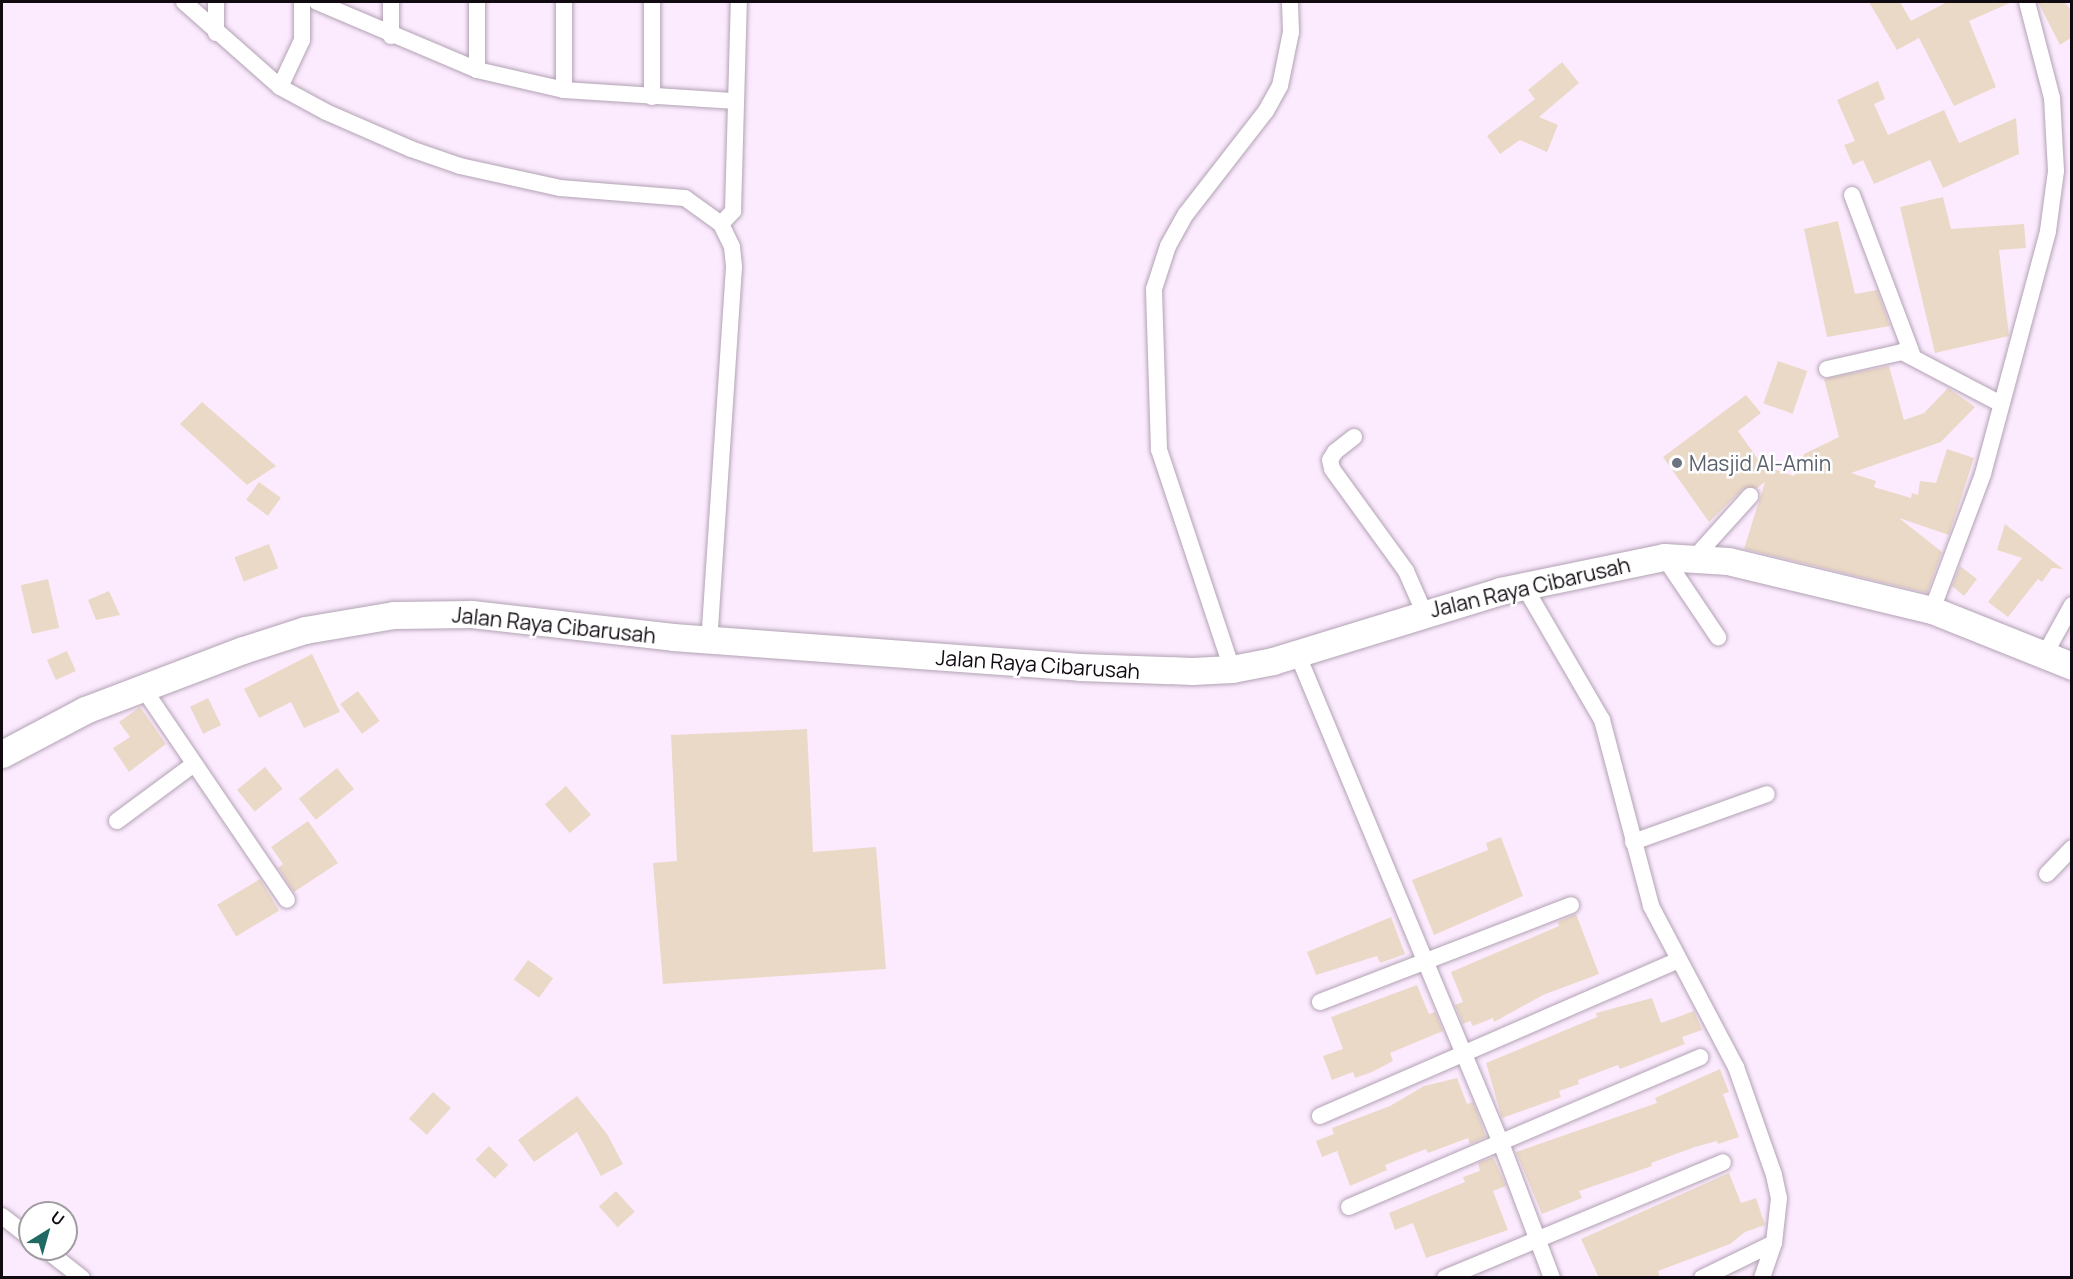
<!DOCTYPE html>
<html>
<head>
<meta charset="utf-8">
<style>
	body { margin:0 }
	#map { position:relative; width:2073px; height:1279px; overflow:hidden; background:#fcebfe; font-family:Manrope,sans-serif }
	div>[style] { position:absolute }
	.building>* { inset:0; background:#ebd9c7; transform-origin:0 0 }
	.roads { filter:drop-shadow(0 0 2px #b2a2b4) drop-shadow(0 0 2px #b2a2b4) }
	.street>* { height:16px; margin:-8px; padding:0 8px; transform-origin:8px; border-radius:8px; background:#fff }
	.primary>* { height:27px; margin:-13.5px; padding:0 13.5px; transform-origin:13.5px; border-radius:13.5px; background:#fff }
	.dots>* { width:16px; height:16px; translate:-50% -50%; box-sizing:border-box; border:3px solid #fff; border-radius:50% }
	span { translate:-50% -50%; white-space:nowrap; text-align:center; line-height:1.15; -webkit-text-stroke:5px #fff; paint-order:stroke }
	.worship-label { font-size:21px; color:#5b616d }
	.left { translate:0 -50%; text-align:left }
	.street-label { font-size:21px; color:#110b11 }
	.frame { position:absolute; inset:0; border:3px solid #110b11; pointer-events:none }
	.north { position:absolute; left:18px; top:1201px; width:60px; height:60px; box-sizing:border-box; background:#fff; border:2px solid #a09da0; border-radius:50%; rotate:37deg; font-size:16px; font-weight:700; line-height:24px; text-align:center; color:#110b11 }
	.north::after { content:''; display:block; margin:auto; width:21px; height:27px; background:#206a63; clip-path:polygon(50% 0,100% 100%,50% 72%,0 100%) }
</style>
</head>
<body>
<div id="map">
	<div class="building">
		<div style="clip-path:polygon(1869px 2px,1900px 2px,1911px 21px,1947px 2px,2012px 2px,1969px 21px,1996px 87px,1954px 106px,1919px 38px,1897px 50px)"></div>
		<div style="clip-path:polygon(2038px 2px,2065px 2px,2072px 12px,2072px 37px,2060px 45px)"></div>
		<div style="clip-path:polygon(1562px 62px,1579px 83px,1539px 117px,1558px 125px,1547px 152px,1520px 140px,1500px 154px,1487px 136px,1535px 99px,1528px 90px)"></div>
		<div style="clip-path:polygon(1878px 81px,1885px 99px,1874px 104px,1888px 135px,1944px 110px,1959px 143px,2016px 118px,2019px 154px,1943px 188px,1930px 160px,1874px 184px,1863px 160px,1853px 165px,1844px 145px,1855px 141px,1837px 100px)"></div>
		<div style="clip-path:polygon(1943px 197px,1951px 229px,2024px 224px,2026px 248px,1999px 250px,2009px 336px,1935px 353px,1900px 207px)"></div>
		<div style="clip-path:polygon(1838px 221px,1855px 294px,1877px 290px,1890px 326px,1827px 337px,1804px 229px)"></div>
		<div style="left:1778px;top:361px;width:31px;height:45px;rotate:19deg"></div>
		<div style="clip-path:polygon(1889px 366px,1904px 420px,1924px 413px,1948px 388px,1975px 407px,1941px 442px,1851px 473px,1876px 481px,1874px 487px,1911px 498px,1912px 493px,1918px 495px,1920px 481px,1936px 483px,1947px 449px,1974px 458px,1949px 535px,1899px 518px,1942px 552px,1927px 593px,1744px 549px,1765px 482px,1757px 488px,1743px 489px,1709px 522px,1663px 457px,1746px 395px,1761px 413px,1738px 431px,1762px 465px,1794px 476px,1804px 454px,1839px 437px,1824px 379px)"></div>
		<div style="clip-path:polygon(202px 402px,276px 466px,247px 485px,180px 424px)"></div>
		<div style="left:259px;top:482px;width:27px;height:22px;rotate:36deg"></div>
		<div style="clip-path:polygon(2005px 524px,2063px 569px,2052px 568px,2042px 582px,2038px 579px,2008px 617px,1988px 602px,2022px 558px,1997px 550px)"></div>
		<div style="left:269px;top:544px;width:26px;height:37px;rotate:69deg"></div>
		<div style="clip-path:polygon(1960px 566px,1977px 579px,1964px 596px,1952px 586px)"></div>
		<div style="left:48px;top:579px;width:50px;height:28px;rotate:77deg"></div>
		<div style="clip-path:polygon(109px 591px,120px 615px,96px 620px,88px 600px)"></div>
		<div style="left:67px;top:651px;width:22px;height:22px;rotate:66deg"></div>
		<div style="clip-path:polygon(312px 654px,340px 712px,304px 728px,291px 702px,259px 718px,244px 689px)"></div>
		<div style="left:358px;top:691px;width:37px;height:22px;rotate:54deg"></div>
		<div style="left:208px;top:698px;width:30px;height:20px;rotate:64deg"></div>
		<div style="clip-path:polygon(140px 707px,166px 744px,129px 772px,113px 748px,130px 737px,119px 722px)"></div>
		<div style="clip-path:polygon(807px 729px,813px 852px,876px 847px,886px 969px,663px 984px,653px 863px,677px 861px,671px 735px)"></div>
		<div style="left:265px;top:767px;width:28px;height:36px;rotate:51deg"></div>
		<div style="left:337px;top:768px;width:27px;height:49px;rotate:51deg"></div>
		<div style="left:566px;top:786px;width:38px;height:28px;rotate:49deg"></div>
		<div style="clip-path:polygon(308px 821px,338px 863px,294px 892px,278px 868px,283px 864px,271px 847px)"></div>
		<div style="clip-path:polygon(1501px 837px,1523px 896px,1434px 935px,1412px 880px,1488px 850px,1486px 843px)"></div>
		<div style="left:260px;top:879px;width:37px;height:50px;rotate:59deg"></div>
		<div style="clip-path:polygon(1576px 914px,1599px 974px,1543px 995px,1494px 1022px,1493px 1018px,1473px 1026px,1470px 1021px,1463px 1024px,1455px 1005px,1463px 1002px,1451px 972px,1559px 926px,1558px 922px)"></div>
		<div style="clip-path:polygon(1391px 917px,1405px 954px,1380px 963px,1377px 956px,1316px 975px,1307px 952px)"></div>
		<div style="left:528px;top:960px;width:31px;height:24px;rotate:36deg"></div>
		<div style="clip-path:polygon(1417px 985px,1429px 1014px,1435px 1012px,1443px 1031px,1390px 1053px,1393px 1061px,1372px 1072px,1355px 1078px,1353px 1072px,1332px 1080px,1323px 1056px,1343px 1049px,1331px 1017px)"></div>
		<div style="clip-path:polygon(1652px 998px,1661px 1023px,1694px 1011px,1702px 1030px,1682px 1037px,1685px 1044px,1620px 1069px,1618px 1065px,1578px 1080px,1579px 1084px,1559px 1091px,1561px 1097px,1502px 1118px,1486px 1063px,1597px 1017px,1596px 1013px)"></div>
		<div style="clip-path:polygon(1720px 1069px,1729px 1092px,1723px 1094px,1739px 1137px,1718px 1144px,1717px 1141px,1695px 1147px,1651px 1163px,1652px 1166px,1579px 1191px,1582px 1198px,1542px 1214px,1516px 1152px,1657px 1103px,1655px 1098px)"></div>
		<div style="clip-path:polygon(1457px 1078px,1467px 1104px,1473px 1102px,1486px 1137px,1470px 1144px,1468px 1138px,1428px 1153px,1426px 1149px,1385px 1165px,1387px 1170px,1350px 1186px,1337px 1151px,1322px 1157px,1316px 1141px,1334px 1134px,1332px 1128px,1390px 1106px,1424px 1086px)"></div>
		<div style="left:433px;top:1092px;width:24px;height:36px;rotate:42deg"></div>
		<div style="clip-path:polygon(577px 1096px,607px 1134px,623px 1164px,601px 1176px,577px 1132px,534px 1162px,518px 1140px)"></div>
		<div style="left:489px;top:1146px;width:27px;height:19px;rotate:45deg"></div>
		<div style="clip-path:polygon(1493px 1157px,1506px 1186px,1493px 1191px,1508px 1230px,1426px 1258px,1413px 1223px,1395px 1230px,1389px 1213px,1465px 1182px,1463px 1177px,1480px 1171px,1478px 1163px)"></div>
		<div style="clip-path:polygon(1729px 1173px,1741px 1203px,1756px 1198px,1765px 1225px,1745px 1232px,1730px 1244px,1658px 1271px,1660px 1278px,1599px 1278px,1581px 1239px)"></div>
		<div style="left:616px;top:1191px;width:28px;height:23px;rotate:48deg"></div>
	</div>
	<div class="roads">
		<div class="street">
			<div style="left:184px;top:2px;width:128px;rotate:41.5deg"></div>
			<div style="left:280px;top:87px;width:52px;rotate:28.5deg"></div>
			<div style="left:326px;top:112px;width:93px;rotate:23.5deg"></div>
			<div style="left:411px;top:149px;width:52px;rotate:19.1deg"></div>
			<div style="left:460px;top:166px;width:102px;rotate:12.4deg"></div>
			<div style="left:560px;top:188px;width:125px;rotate:4.6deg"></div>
			<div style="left:685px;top:198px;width:44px;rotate:35.8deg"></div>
			<div style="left:721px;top:224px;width:25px;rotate:64deg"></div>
			<div style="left:732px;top:247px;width:20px;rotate:84deg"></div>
			<div style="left:734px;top:267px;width:374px;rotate:93.8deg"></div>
			<div style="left:317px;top:2px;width:174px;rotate:23deg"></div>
			<div style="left:477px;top:70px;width:89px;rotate:12.9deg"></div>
			<div style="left:564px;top:90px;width:172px;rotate:3.7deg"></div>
			<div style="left:652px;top:2px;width:95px;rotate:90deg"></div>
			<div style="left:216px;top:33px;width:31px;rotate:-90deg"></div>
			<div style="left:391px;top:36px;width:34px;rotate:-90deg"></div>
			<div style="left:477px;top:70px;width:68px;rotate:-90deg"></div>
			<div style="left:280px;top:87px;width:52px;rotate:-64.9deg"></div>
			<div style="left:302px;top:40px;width:38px;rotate:-90deg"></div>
			<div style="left:564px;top:90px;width:88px;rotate:-90deg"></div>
			<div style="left:1852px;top:195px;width:170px;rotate:69.3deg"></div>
			<div style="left:721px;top:224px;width:18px;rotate:-47deg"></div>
			<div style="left:733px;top:211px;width:209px;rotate:-88.4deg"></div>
			<div style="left:1827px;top:369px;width:77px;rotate:-12.8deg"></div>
			<div style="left:1902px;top:352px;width:112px;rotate:27.7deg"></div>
			<div style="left:1354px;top:437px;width:24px;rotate:142deg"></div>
			<div style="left:1335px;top:452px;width:9px;rotate:122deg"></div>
			<div style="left:1330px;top:460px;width:9px;rotate:77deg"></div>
			<div style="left:1332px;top:469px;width:126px;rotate:54deg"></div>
			<div style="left:1406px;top:571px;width:45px;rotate:66.3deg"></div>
			<div style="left:1696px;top:556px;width:81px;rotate:-48deg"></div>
			<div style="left:1664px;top:557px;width:97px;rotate:56deg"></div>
			<div style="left:1524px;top:586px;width:155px;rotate:59.8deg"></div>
			<div style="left:1602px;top:720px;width:192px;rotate:75.2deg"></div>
			<div style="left:1651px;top:906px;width:182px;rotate:62.2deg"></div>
			<div style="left:1736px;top:1067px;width:114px;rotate:70.6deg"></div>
			<div style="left:1774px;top:1175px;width:24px;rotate:78deg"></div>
			<div style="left:1779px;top:1198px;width:45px;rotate:96.3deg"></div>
			<div style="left:1774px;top:1243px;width:37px;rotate:109deg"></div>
			<div style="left:1932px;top:610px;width:145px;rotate:-69.4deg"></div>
			<div style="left:1983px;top:474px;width:252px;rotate:-75deg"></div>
			<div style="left:2048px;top:231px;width:61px;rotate:-82.4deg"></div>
			<div style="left:2056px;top:171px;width:73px;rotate:-93.1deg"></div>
			<div style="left:2052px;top:98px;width:99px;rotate:-104.6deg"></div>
			<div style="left:1297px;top:653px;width:531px;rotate:67.4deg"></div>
			<div style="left:1501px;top:1143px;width:144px;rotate:69.3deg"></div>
			<div style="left:2045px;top:654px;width:56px;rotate:-61.1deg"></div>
			<div style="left:1232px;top:669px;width:231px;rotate:-108.4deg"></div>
			<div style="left:1159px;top:450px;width:161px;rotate:-91.8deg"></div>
			<div style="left:1154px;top:289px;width:45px;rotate:-72deg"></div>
			<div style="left:1168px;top:246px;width:37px;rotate:-61deg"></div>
			<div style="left:1186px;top:214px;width:130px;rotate:-52.2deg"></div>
			<div style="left:1266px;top:111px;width:29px;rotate:-61deg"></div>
			<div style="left:1280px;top:86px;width:55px;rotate:-78.5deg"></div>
			<div style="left:1291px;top:32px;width:30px;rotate:-92deg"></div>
			<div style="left:143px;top:688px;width:256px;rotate:55.8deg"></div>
			<div style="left:117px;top:821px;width:96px;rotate:-36.5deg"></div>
			<div style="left:1633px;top:842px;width:142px;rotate:-19.7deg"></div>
			<div style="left:2047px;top:874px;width:36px;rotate:-46deg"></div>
			<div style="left:1320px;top:1002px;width:269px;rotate:-21.1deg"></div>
			<div style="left:1320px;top:1116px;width:389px;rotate:-23.5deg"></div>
			<div style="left:1349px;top:1207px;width:382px;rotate:-23.1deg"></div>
			<div style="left:2px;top:1216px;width:36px;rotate:38deg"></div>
			<div style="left:45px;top:1249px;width:47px;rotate:38.1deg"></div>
			<div style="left:1445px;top:1278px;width:301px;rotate:-22.6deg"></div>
			<div style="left:1702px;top:1278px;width:80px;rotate:-25.9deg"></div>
		</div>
		<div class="primary">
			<div style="left:2px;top:754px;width:94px;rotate:-27.9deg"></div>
			<div style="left:85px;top:710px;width:169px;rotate:-20.8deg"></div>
			<div style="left:243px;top:650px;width:65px;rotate:-17.9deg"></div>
			<div style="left:305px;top:630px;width:90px;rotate:-9.6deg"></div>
			<div style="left:394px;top:615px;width:78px;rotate:-0.7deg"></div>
			<div style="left:472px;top:614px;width:202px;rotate:6.5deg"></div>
			<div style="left:673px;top:637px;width:408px;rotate:4.2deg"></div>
			<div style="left:1080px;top:667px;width:112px;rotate:2deg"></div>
			<div style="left:1192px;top:671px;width:40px;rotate:-2.9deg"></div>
			<div style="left:1232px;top:669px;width:42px;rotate:-11deg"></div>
			<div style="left:1273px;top:661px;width:238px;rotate:-17.1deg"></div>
			<div style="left:1500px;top:591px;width:167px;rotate:-11.7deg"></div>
			<div style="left:1664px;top:557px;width:64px;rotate:3.6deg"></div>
			<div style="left:1728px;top:561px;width:210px;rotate:13.5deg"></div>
			<div style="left:1932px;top:610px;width:151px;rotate:21.8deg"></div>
		</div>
	</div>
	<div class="dots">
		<div style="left:1677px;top:463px;background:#6b7280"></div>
	</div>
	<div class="worship-label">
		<span class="left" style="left:1689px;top:463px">Masjid Al-Amin</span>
	</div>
	<div class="street-label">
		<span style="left:1530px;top:587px;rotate:-13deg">Jalan Raya Cibarusah</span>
		<span style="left:554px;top:625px;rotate:6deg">Jalan Raya Cibarusah</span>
		<span style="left:1038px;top:664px;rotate:4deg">Jalan Raya Cibarusah</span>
	</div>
	<div class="frame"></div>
	<div class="north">U</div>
</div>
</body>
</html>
